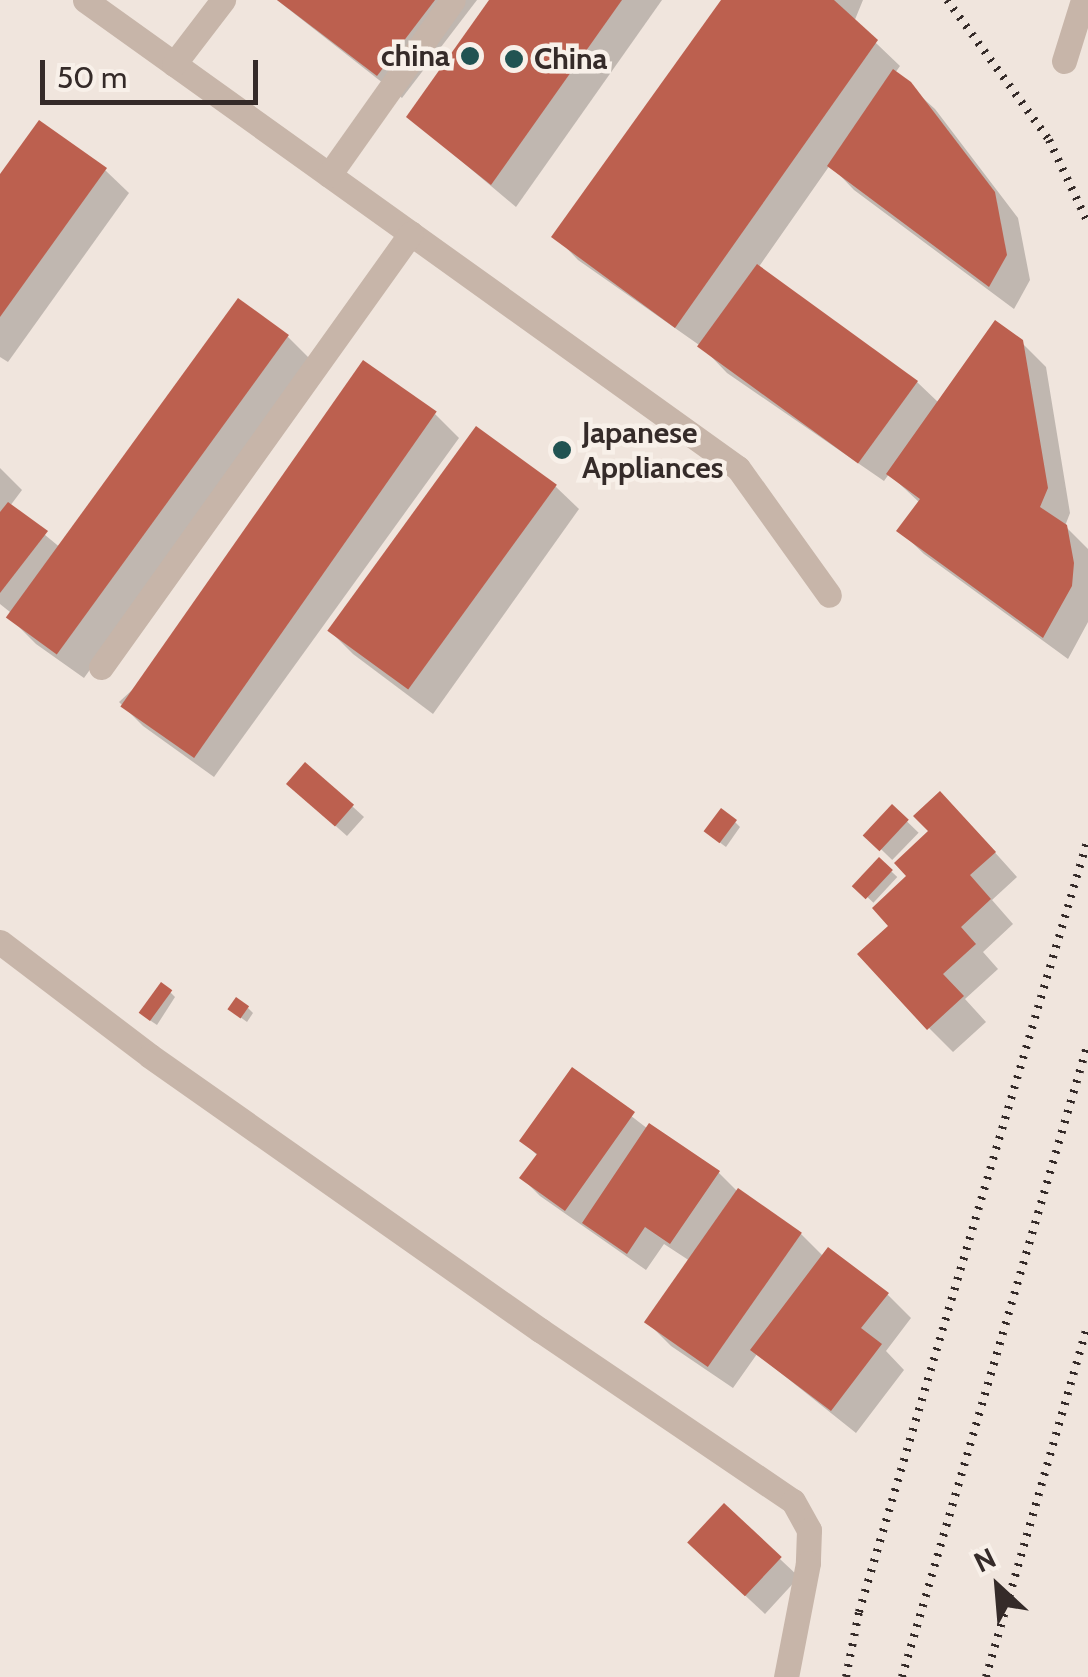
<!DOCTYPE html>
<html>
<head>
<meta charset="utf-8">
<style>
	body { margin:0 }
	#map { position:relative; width:1088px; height:1677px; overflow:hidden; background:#f0e5dd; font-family:Cabin,sans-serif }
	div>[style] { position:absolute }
	.shadow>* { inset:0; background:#0003; transform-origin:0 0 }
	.building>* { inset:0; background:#bc604f; transform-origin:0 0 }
	.minor>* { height:25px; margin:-12.5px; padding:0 12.5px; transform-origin:12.5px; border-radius:12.5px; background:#c7b5a9 }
	.rail>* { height:8px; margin-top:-4px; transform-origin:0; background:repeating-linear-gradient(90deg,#352b29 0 2.5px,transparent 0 10.5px) }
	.dots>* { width:28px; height:28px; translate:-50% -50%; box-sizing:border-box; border:5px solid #f8f0e9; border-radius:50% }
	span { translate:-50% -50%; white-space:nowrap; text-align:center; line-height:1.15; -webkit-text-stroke:9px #f8f0e9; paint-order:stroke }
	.poi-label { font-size:30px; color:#352b29; font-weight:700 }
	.right { translate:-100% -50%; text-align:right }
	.left { translate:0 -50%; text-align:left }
	.north { position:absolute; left:948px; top:1537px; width:100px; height:100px; -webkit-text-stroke:8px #f8f0e9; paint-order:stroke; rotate:334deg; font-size:28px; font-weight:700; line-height:40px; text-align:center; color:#352b29 }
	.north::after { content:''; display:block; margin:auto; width:35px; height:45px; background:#352b29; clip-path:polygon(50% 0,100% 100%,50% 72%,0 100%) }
	.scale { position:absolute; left:40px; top:60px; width:218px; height:45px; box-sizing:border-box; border:5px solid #352b29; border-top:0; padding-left:12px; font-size:30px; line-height:35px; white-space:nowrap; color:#352b29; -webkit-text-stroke:8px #f8f0e9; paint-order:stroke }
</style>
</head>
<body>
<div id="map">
	<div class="shadow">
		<div style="clip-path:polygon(277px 0,477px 0,402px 98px)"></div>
		<div style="clip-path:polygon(492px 0,662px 0,516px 207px,409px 117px)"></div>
		<div style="clip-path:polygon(724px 0,863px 0,854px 22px,900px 66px,895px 73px,935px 109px,1018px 218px,1030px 280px,1014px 309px,854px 190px,830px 165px,758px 268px,917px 382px,939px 403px,1021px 342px,1046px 367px,1070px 513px,1065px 526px,1088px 549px,1088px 622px,1068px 659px,924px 554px,900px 531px,920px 503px,889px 474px,884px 481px,727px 373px,702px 347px,578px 260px,555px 236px)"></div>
		<div style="clip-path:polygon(105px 170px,129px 193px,8px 362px,0 357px,0 178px)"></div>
		<div style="clip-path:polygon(287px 336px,311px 360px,84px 678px,36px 644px,12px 620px,15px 616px,0 604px,0 468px,22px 490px,10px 506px,62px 549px)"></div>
		<div style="clip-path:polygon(435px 414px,459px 438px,214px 777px,143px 726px,119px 702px)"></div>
		<div style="clip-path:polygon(555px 486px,579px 509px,433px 714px,353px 654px,329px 630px)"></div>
		<div style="clip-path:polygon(301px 795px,352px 806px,364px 817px,347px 836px)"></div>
		<div style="left:892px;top:807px;width:37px;height:38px;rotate:44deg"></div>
		<div style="clip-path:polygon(964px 818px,1017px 877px,992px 900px,1013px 924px,983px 952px,998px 969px,965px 999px,986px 1022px,953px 1052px,929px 1028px,892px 926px)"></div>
		<div style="clip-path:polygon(735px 822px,740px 827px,726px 847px,711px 836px)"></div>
		<div style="left:879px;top:860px;width:25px;height:35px;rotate:43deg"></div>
		<div style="clip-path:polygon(170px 992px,175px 997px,157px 1025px,148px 1019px)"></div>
		<div style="clip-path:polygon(248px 1008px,253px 1013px,247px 1022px,236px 1014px)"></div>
		<div style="clip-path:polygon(573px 1071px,648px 1129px,719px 1173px,738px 1192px,801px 1234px,824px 1257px,887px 1294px,911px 1318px,886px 1351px,904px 1370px,856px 1433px,757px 1354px,733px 1388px,671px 1346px,647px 1322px,690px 1261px,664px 1244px,646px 1270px,540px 1196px,522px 1178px,538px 1156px,522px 1141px)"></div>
		<div style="clip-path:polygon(724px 1506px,799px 1577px,765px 1614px,708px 1561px)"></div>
	</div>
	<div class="building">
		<div style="clip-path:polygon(277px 0,435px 0,377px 76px)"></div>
		<div style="clip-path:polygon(489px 0,622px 0,491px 185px,406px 117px)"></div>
		<div style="clip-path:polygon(721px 0,834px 0,878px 40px,675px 328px,551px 237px)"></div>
		<div style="clip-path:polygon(893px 69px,911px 82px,995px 192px,1007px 255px,989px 287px,827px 166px)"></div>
		<div style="clip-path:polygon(39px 120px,107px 168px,0 317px,0 174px)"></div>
		<div style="left:757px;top:264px;width:199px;height:102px;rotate:36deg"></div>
		<div style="left:238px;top:298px;width:63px;height:395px;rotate:36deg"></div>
		<div style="clip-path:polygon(995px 320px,1023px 340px,1048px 488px,1040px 507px,1067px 525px,1074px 563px,1072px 586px,1043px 638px,896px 531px,920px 499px,886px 474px)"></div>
		<div style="left:363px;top:360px;width:90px;height:423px;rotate:35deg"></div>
		<div style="left:476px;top:426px;width:100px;height:253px;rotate:36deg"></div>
		<div style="clip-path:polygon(8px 502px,48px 531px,0 593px,0 512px)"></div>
		<div style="left:305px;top:762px;width:65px;height:29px;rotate:41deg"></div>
		<div style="clip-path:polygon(940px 791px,996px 852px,970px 875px,991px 899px,961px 927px,976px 944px,943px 974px,964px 996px,927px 1030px,857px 954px,888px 926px,872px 908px,906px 876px,894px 863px,928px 831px,913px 816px)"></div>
		<div style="left:892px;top:804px;width:23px;height:43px;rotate:43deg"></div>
		<div style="left:721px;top:808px;width:20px;height:29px;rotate:37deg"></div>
		<div style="left:879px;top:857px;width:19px;height:40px;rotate:43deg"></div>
		<div style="left:161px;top:982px;width:14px;height:38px;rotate:36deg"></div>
		<div style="left:236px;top:997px;width:16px;height:15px;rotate:35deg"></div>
		<div style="clip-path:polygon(572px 1067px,635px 1112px,565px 1211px,519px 1178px,537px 1154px,519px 1141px)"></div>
		<div style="clip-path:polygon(649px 1123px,720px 1171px,670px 1244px,645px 1227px,627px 1254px,582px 1223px)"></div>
		<div style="left:738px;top:1188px;width:78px;height:164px;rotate:35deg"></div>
		<div style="clip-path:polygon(828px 1247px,889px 1293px,861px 1328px,882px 1344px,831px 1411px,750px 1350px)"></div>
		<div style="left:724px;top:1503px;width:79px;height:54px;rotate:43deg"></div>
	</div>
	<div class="minor">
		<div style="left:85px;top:0;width:803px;rotate:35.63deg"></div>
		<div style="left:738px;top:468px;width:156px;rotate:54.4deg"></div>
		<div style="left:1064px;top:61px;width:64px;rotate:-72.7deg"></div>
		<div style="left:174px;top:64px;width:81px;rotate:-52.6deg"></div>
		<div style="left:329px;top:175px;width:214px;rotate:-54.7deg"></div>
		<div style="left:101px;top:667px;width:533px;rotate:-54.46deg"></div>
		<div style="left:0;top:942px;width:188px;rotate:37.2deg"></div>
		<div style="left:150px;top:1056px;width:477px;rotate:35.1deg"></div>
		<div style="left:540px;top:1330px;width:305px;rotate:34.1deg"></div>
		<div style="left:793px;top:1501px;width:33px;rotate:61deg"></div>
		<div style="left:809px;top:1530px;width:33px;rotate:92deg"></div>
		<div style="left:808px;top:1563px;width:116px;rotate:100.9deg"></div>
	</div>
	<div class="rail">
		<div style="left:947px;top:0;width:173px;rotate:53.9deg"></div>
		<div style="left:1049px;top:140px;width:92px;rotate:64.8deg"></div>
		<div style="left:846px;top:1677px;width:66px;rotate:-78.7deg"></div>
		<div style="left:859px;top:1612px;width:806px;rotate:-73.5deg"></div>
		<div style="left:902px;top:1677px;width:661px;rotate:-73.65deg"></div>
		<div style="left:986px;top:1677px;width:367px;rotate:-73.9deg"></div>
	</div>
	<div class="dots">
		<div style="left:470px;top:56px;background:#215352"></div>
		<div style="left:514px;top:59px;background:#215352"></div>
		<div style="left:562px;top:450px;background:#215352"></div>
	</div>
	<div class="poi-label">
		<span class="right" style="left:450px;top:56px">china</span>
		<span class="left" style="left:534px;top:59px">China</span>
		<span class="left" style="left:582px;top:450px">Japanese<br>Appliances</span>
	</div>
	<div class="north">N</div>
	<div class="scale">50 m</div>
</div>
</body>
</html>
